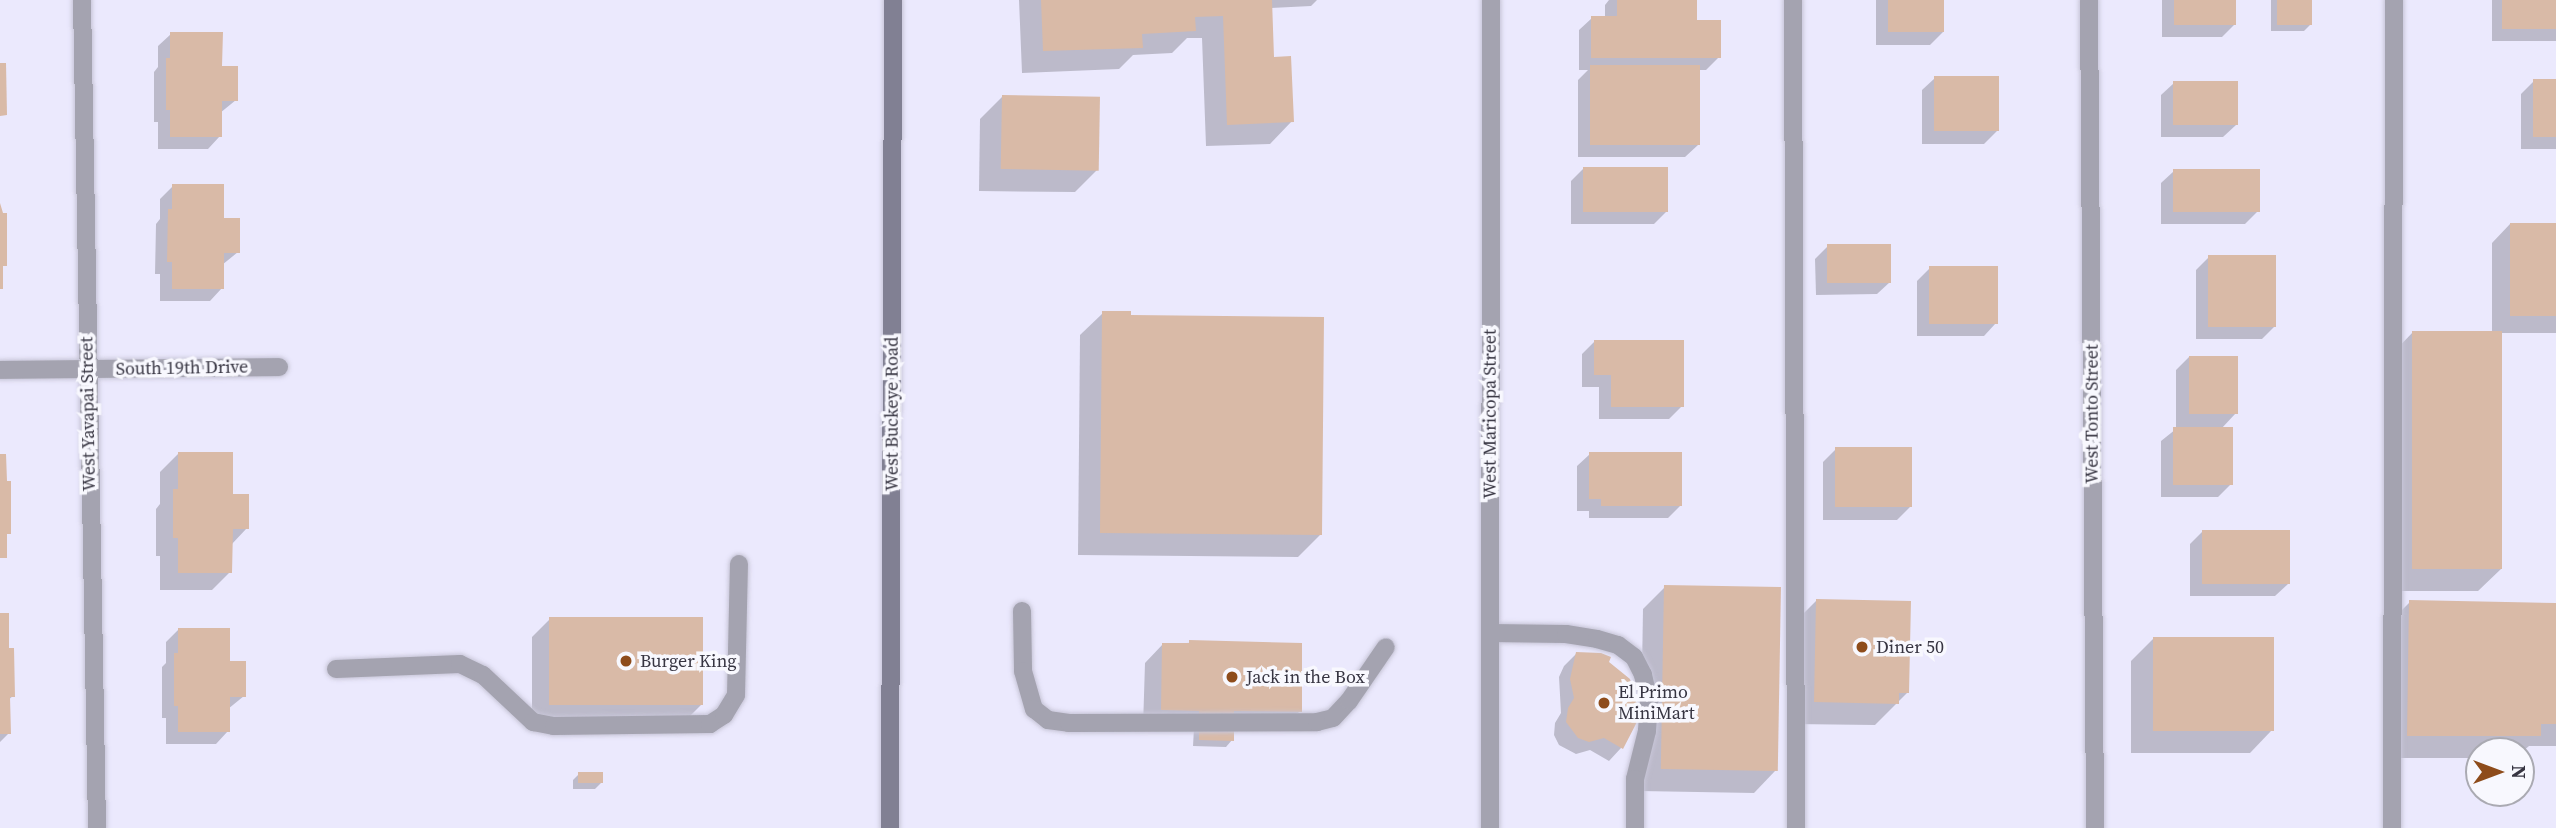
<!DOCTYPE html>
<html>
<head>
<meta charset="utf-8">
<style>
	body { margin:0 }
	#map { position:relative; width:2556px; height:828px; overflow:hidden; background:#ebe9fd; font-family:"Source Serif 4",serif }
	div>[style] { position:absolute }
	.shadow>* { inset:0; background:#0003; transform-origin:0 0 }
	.building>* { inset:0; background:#d9baa7; transform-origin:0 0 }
	.roads { filter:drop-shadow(0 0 2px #c7c5d7) drop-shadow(0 0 2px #c7c5d7) }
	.lane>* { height:18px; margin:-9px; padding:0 9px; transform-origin:9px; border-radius:9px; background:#a4a3b0 }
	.street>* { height:18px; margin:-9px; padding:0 9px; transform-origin:9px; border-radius:9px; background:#a4a3b0 }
	.secondary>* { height:18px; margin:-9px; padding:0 9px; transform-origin:9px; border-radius:9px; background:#818093 }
	.dots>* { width:19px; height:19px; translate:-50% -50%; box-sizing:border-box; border:4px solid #f8f8fe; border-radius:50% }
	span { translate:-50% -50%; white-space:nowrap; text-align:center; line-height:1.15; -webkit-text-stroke:7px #f8f8fe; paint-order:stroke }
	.street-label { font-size:18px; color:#363441 }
	.poi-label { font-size:18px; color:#363441 }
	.left { translate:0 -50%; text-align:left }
	.north { position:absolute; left:2465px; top:737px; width:70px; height:70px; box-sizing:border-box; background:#f8f8fe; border:2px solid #aaaab2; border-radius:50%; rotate:90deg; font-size:19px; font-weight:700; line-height:28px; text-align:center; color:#363441 }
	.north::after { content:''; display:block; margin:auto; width:24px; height:32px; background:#8e4c1b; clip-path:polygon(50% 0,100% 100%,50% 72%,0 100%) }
</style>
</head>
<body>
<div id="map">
	<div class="shadow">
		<div style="clip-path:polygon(1019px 0,1317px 0,1311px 6px,1271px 8px,1273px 59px,1292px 121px,1270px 144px,1206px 146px,1202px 38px,1187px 38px,1172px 53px,1133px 55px,1119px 69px,1022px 73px)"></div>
		<div style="clip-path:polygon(1609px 0,1695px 0,1695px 22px,1719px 57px,1706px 70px,1698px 70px,1698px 145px,1685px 157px,1578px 157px,1578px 80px,1588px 70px,1579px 70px,1579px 30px,1592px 18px,1605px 18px,1605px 5px)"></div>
		<div style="clip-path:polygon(1876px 0,1943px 0,1943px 32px,1930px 45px,1876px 45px)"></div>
		<div style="clip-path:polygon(2162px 0,2235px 0,2235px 24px,2222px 37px,2162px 37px)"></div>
		<div style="clip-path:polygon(2271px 0,2311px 0,2310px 25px,2304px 31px,2271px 31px)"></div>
		<div style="left:2492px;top:0;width:64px;height:41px"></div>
		<div style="clip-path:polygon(171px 34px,220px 68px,236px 100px,220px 113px,220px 136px,208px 149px,158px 149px,158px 122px,154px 122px,154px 72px,158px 67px,158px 46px)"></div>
		<div style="clip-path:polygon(1935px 78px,1997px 131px,1984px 144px,1922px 144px,1922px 90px)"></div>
		<div style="clip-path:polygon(2534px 81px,2556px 81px,2556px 149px,2521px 149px,2521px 94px)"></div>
		<div style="clip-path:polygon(2174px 83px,2236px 125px,2223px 137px,2161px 137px,2161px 95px)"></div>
		<div style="clip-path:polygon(1002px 97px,1097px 170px,1075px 192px,979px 191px,980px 119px)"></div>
		<div style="clip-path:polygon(1584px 168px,1667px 211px,1654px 224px,1571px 224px,1571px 181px)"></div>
		<div style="clip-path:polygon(2174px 171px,2258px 211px,2245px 224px,2161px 224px,2161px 183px)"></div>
		<div style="clip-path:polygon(173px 186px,222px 219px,238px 252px,222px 265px,222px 288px,210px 301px,160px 301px,160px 274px,155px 274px,156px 224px,160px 219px,160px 199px)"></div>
		<div style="clip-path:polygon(2510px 224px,2556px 225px,2556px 333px,2501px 333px,2501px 569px,2478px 591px,2391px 591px,2391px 355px,2413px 332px,2492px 332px,2492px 243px)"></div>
		<div style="clip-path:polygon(1828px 246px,1890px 282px,1877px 294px,1816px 295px,1815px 259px)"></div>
		<div style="clip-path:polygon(2209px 257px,2274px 327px,2262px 339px,2196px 339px,2196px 270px)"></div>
		<div style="clip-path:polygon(1930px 268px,1996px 323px,1984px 336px,1917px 336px,1917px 281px)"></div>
		<div style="clip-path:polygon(1103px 313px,1129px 317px,1320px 535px,1298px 557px,1078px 555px,1080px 335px)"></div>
		<div style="clip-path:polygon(1595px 341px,1682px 406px,1669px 419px,1599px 419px,1599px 387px,1582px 387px,1582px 354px)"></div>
		<div style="clip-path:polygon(2189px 357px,2236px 413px,2221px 429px,2231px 484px,2218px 497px,2161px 497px,2161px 441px,2176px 429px,2176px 370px)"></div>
		<div style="clip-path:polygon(1836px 449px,1910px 507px,1897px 520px,1823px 520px,1823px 462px)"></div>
		<div style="clip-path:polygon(178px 454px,231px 496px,247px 528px,231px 545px,230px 572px,212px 590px,160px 590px,160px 556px,156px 556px,156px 509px,160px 504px,160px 472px)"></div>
		<div style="clip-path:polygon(1590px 454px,1681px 505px,1668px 518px,1589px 518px,1589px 511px,1577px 511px,1577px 466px)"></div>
		<div style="clip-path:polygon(2203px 531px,2288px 584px,2275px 596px,2190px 596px,2190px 544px)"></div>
		<div style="clip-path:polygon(1665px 587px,1776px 770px,1754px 793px,1640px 791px,1643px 609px)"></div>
		<div style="clip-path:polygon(1816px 601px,1907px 693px,1875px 725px,1792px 724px,1794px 623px)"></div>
		<div style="clip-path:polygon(2410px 602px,2556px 604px,2556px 746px,2529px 746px,2521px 753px,2479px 751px,2479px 758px,2385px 758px,2388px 624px)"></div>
		<div style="clip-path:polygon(0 615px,13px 696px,8px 700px,9px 733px,0 742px)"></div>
		<div style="clip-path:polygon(550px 619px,702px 704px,684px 722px,532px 722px,532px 637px)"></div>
		<div style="clip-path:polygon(179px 629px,228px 663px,244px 696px,228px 709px,228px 731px,216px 744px,166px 744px,166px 718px,162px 718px,162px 667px,166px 663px,166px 642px)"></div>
		<div style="clip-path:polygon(2153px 639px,2272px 730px,2250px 753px,2131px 753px,2131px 661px)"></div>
		<div style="clip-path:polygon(1209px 642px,1300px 711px,1282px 729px,1232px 729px,1232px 740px,1226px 747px,1193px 746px,1194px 728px,1143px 727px,1145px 663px,1163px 644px)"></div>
		<div style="clip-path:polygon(1577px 653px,1606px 662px,1621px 748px,1609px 761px,1590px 750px,1576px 754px,1559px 745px,1554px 735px,1555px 723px,1561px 713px,1559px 677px,1564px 666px)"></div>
		<div style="clip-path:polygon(579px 774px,601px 783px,595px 789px,573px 789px,573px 780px)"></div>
	</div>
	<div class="building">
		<div style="clip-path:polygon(1041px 0,1272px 0,1274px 57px,1291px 56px,1294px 122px,1227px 125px,1223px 16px,1195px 17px,1196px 31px,1142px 34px,1143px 48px,1043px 51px)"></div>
		<div style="clip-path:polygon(1617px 0,1697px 0,1697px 20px,1721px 20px,1721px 58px,1591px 58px,1591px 16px,1617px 16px)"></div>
		<div style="left:1888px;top:0;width:56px;height:32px"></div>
		<div style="left:2174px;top:0;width:62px;height:25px"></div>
		<div style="left:2277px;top:0;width:35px;height:25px"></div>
		<div style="left:2502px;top:0;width:54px;height:29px"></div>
		<div style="clip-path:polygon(170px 32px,223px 32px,222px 66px,238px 66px,238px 101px,222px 101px,222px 137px,170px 137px,170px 110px,166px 110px,166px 58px,170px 58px)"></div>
		<div style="clip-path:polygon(0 63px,6px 63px,7px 115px,0 116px)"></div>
		<div style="left:1590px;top:65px;width:110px;height:80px"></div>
		<div style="left:1934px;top:76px;width:65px;height:55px"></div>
		<div style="left:2533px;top:79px;width:23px;height:58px"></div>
		<div style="left:2173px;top:81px;width:65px;height:44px"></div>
		<div style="left:1002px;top:95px;width:98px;height:74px;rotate:1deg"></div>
		<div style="left:1583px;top:167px;width:85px;height:45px"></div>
		<div style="left:2173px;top:169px;width:87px;height:43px"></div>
		<div style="clip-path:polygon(172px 184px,224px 184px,224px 218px,240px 218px,240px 253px,224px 253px,224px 289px,172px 289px,172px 262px,167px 262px,168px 209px,172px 209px)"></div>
		<div style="clip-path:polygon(0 203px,3px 213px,7px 213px,7px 266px,3px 266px,3px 289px,0 289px)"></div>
		<div style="left:2510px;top:223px;width:46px;height:93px"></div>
		<div style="left:1827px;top:244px;width:64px;height:39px"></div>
		<div style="left:2208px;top:255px;width:68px;height:72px"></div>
		<div style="left:1929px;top:266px;width:69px;height:58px"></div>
		<div style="clip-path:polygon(1102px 311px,1131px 311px,1131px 315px,1324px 317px,1322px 535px,1100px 533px)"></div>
		<div style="left:2412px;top:331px;width:90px;height:238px"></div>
		<div style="clip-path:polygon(1594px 340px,1684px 340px,1684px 407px,1611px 407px,1611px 375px,1594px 375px)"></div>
		<div style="left:2189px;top:356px;width:49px;height:58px"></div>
		<div style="left:2173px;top:427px;width:60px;height:58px"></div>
		<div style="left:1835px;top:447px;width:77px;height:60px"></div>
		<div style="clip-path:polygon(178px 452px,233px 452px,233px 494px,249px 494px,249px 529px,233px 529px,232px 573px,178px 573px,178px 538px,173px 538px,173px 489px,178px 489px)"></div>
		<div style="clip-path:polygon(1589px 452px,1682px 452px,1682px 506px,1601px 506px,1601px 499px,1589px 499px)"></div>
		<div style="clip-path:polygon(0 454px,6px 454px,7px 481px,11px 481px,11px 534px,7px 534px,7px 558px,0 558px)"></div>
		<div style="left:2202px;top:530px;width:88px;height:54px"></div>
		<div style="left:1664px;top:585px;width:117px;height:184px;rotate:1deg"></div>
		<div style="clip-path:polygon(1816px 599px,1911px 601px,1909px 693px,1899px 693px,1899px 704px,1814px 702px)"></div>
		<div style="clip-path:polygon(2409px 600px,2556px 603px,2556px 724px,2541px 724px,2541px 736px,2407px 736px)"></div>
		<div style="clip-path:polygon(0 613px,9px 613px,9px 648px,14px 648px,15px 697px,10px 697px,11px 734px,0 734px)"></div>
		<div style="left:549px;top:617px;width:154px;height:88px"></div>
		<div style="clip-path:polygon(178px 628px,230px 628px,230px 661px,246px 661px,246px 697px,230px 697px,230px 732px,178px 732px,178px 706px,174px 706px,174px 653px,178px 653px)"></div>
		<div style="left:2153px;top:637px;width:121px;height:94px"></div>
		<div style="clip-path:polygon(1189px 640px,1302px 643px,1302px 712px,1234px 711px,1234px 741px,1199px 740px,1199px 711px,1161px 710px,1162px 643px,1189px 643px)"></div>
		<div style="clip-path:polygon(1576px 652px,1601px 653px,1611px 657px,1609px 662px,1630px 679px,1638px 708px,1637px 722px,1623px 749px,1604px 738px,1589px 742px,1578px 738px,1566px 722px,1568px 708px,1574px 698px,1570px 679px)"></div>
		<div style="left:578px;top:772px;width:25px;height:11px"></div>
	</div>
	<div class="roads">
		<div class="lane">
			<div style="left:1793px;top:0;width:828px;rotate:89.79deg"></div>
			<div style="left:1022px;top:611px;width:60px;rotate:89deg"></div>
			<div style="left:1023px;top:671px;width:40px;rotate:74deg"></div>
			<div style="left:1034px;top:709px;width:18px;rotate:38deg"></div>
			<div style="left:1048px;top:720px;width:21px;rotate:8deg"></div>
			<div style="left:1069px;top:723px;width:248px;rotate:-0.2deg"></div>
			<div style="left:1317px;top:722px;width:16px;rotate:-14deg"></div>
			<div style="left:1333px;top:718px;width:23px;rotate:-47deg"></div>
			<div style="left:1349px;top:701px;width:65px;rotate:-55.6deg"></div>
			<div style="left:1490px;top:633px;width:76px;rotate:0.8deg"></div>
			<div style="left:1566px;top:634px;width:31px;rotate:9deg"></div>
			<div style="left:1597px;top:639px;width:22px;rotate:16deg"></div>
			<div style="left:1618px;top:645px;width:20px;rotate:37deg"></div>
			<div style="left:1634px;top:657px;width:20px;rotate:63deg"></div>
			<div style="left:1643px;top:675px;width:28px;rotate:77deg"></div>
			<div style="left:1649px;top:702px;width:29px;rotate:94deg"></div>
			<div style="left:1647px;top:731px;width:49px;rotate:104deg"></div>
			<div style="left:1635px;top:779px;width:49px;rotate:90deg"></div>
			<div style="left:336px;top:669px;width:124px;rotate:-2.3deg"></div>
			<div style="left:460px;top:664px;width:25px;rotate:26deg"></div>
			<div style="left:483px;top:675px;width:69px;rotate:43.2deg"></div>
			<div style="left:533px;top:722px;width:21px;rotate:11deg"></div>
			<div style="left:554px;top:726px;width:156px;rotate:-0.7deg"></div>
			<div style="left:710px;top:724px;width:17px;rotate:-33deg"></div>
			<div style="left:724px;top:715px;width:23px;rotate:-59deg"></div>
			<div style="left:736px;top:695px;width:131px;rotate:-88.7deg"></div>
			<div style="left:2392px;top:828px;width:828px;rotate:-89.86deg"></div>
		</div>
		<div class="street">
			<div style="left:82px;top:0;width:828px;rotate:88.96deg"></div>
			<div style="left:2089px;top:0;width:828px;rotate:89.58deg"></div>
			<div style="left:0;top:370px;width:279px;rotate:-0.6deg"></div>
			<div style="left:1490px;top:828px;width:828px;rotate:-89.93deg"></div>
		</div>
		<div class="secondary">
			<div style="left:890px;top:828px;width:828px;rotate:-89.79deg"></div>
		</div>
	</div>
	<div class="dots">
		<div style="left:1862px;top:647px;background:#8e4c1b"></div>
		<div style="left:626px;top:661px;background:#8e4c1b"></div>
		<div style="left:1232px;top:677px;background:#8e4c1b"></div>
		<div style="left:1604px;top:703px;background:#8e4c1b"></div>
	</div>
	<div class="street-label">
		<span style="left:182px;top:368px;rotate:-1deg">South 19th Drive</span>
		<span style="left:88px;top:414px;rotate:-91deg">West Yavapai Street</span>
		<span style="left:892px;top:414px;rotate:-90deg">West Buckeye Road</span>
		<span style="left:1490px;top:414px;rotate:-90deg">West Maricopa Street</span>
		<span style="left:2092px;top:414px;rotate:-90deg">West Tonto Street</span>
	</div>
	<div class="poi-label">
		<span class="left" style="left:1876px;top:647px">Diner 50</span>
		<span class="left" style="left:640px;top:661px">Burger King</span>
		<span class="left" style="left:1246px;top:677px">Jack in the Box</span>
		<span class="left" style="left:1618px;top:703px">El Primo<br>MiniMart</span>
	</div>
	<div class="north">N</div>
</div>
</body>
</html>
